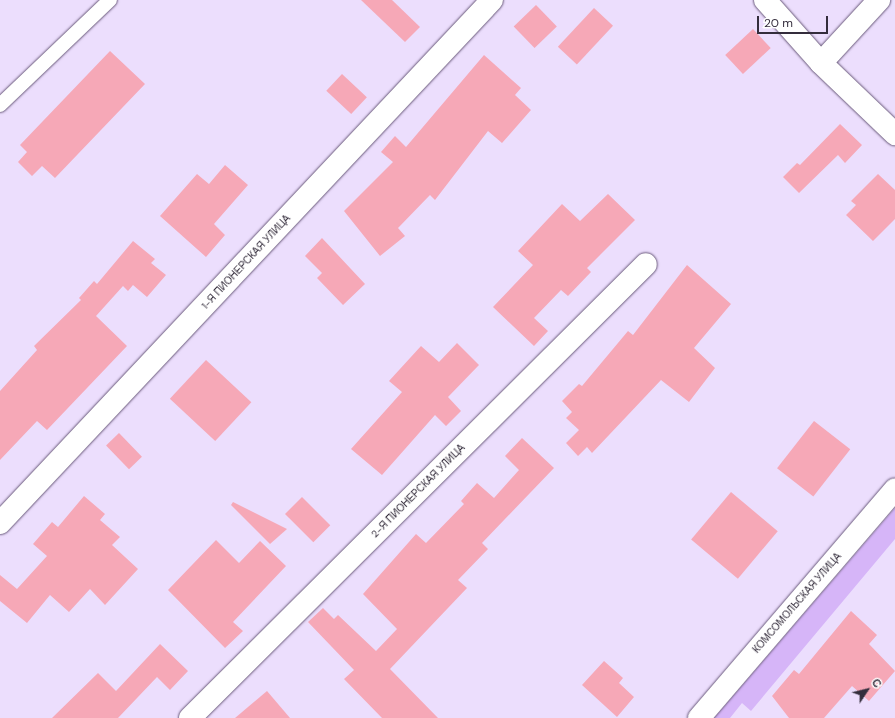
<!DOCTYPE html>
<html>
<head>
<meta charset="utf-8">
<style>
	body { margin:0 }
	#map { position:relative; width:895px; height:718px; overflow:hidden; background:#ecdefd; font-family:"DM Sans",sans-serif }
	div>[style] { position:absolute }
	.green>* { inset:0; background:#d6b5f8 }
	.building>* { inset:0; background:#f6a8b7; transform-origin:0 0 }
	.roads { filter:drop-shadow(0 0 1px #6a5a7b) drop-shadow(0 0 1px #6a5a7b) }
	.service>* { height:14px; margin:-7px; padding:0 7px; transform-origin:7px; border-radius:7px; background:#fff }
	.minor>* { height:22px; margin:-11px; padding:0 11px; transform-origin:11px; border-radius:11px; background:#fff }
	span { translate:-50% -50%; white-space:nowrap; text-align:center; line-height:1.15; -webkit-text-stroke:4px #fff; paint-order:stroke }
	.street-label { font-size:10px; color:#342d3c }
	.north { position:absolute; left:847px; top:670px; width:40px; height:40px; -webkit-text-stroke:3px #fff; paint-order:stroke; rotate:55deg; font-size:11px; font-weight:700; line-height:16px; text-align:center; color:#342d3c }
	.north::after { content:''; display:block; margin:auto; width:14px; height:18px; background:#342d3c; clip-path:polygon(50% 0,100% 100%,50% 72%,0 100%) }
	.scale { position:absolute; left:757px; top:16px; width:71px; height:18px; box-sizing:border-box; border:2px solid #342d3c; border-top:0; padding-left:5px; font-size:12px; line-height:14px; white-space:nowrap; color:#342d3c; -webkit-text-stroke:3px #fff; paint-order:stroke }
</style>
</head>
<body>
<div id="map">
	<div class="green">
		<div style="clip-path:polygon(895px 508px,895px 539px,751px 711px,742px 703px,730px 718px,714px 718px)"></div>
	</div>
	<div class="building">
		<div style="clip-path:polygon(361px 0,392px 0,420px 27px,405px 42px)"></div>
		<div style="left:536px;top:5px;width:30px;height:31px;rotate:46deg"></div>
		<div style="left:594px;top:8px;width:26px;height:53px;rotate:43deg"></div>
		<div style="left:753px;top:29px;width:26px;height:38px;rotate:47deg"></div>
		<div style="clip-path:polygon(110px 51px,145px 84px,55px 178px,42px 166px,32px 176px,18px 162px,27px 152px,20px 145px)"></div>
		<div style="clip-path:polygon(484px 55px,521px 88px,515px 95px,531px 110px,502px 143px,488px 131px,435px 200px,430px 195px,398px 228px,405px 236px,380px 256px,344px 211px,393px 162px,381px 152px,395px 136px,406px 147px)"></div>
		<div style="left:342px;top:74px;width:34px;height:23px;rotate:43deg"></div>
		<div style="clip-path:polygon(840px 124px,862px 145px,845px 163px,838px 155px,799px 193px,783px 177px,797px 163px,800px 165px)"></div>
		<div style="clip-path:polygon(225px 165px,248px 185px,214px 224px,225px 235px,206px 257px,160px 216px,197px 174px,209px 184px)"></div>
		<div style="clip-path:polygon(878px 174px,895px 190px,895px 219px,873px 241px,846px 215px,856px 205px,851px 201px)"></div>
		<div style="clip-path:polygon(608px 194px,635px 220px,587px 268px,591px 272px,568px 296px,561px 290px,534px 318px,548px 331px,534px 346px,493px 307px,533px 265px,518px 251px,562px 204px,580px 221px)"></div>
		<div style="clip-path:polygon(322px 238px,365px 284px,343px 305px,317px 278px,322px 273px,305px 256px)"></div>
		<div style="clip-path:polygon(133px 241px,155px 259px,151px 263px,166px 275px,147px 297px,133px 285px,128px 291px,123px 286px,96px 316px,127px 346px,47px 430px,37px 421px,0 460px,0 391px,37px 350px,34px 346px,81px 300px,79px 298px,94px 281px,97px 284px)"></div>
		<div style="clip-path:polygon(687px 265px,731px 304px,694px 348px,715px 368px,689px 402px,661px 380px,592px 453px,587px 447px,578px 456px,566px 443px,579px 430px,566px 418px,572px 412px,562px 401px,579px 384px,582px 386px,628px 331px,633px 335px)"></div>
		<div style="clip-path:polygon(457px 343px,479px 365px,448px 397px,461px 411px,446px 426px,435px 415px,382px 475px,351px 449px,402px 392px,389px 381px,421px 346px,439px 362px)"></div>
		<div style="left:206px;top:360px;width:62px;height:53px;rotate:43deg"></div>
		<div style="left:814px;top:421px;width:46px;height:60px;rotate:38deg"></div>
		<div style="left:119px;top:433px;width:33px;height:18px;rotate:46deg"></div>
		<div style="clip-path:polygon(522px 438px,554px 468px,482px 543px,488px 549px,458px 580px,467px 588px,390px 669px,438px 718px,382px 718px,344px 679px,354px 670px,308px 622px,323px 608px,334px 619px,338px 615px,376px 651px,397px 629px,363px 594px,416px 534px,426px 543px,464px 504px,461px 501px,477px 483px,494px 498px,519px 470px,505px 456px)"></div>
		<div style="left:731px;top:492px;width:61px;height:62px;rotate:40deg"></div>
		<div style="clip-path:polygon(84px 496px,105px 514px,100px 520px,120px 537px,112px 545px,138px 569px,105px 605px,90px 589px,69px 612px,50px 595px,27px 623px,0 601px,0 575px,17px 589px,47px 556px,33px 544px,52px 522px,58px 527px)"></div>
		<div style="left:302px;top:497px;width:40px;height:24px;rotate:45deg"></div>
		<div style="clip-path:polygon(233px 502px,287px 529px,270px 544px,231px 505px)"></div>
		<div style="clip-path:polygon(216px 540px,239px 563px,260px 541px,286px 566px,233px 622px,243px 631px,225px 648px,168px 590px)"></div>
		<div style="clip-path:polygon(851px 611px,877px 635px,869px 644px,895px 671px,869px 701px,852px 686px,824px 718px,789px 718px,772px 696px,794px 670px,799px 674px)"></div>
		<div style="clip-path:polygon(160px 644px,188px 671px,170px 690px,157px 677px,118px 718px,52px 718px,98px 673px,116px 691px)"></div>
		<div style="clip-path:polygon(604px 661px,623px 678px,619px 683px,634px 697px,617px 717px,582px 685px)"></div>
		<div style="clip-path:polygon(267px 691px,290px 718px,235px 718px)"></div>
	</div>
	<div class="roads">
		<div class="service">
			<div style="left:0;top:105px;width:152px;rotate:-43.7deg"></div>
		</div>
		<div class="minor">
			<div style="left:765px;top:0;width:84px;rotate:48.4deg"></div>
			<div style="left:821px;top:63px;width:103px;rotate:43.8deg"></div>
			<div style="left:821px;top:63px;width:86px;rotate:-47.4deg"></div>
			<div style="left:0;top:523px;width:718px;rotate:-46.75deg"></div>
			<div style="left:190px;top:718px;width:643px;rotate:-44.87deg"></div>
			<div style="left:699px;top:718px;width:301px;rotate:-49.4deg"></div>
		</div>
	</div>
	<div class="street-label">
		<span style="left:246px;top:262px;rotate:-47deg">1-Я ПИОНЕРСКАЯ УЛИЦА</span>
		<span style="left:418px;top:491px;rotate:-45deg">2-Я ПИОНЕРСКАЯ УЛИЦА</span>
		<span style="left:797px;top:603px;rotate:-49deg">КОМСОМОЛЬСКАЯ УЛИЦА</span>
	</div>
	<div class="north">С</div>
	<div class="scale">20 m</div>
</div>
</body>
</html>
